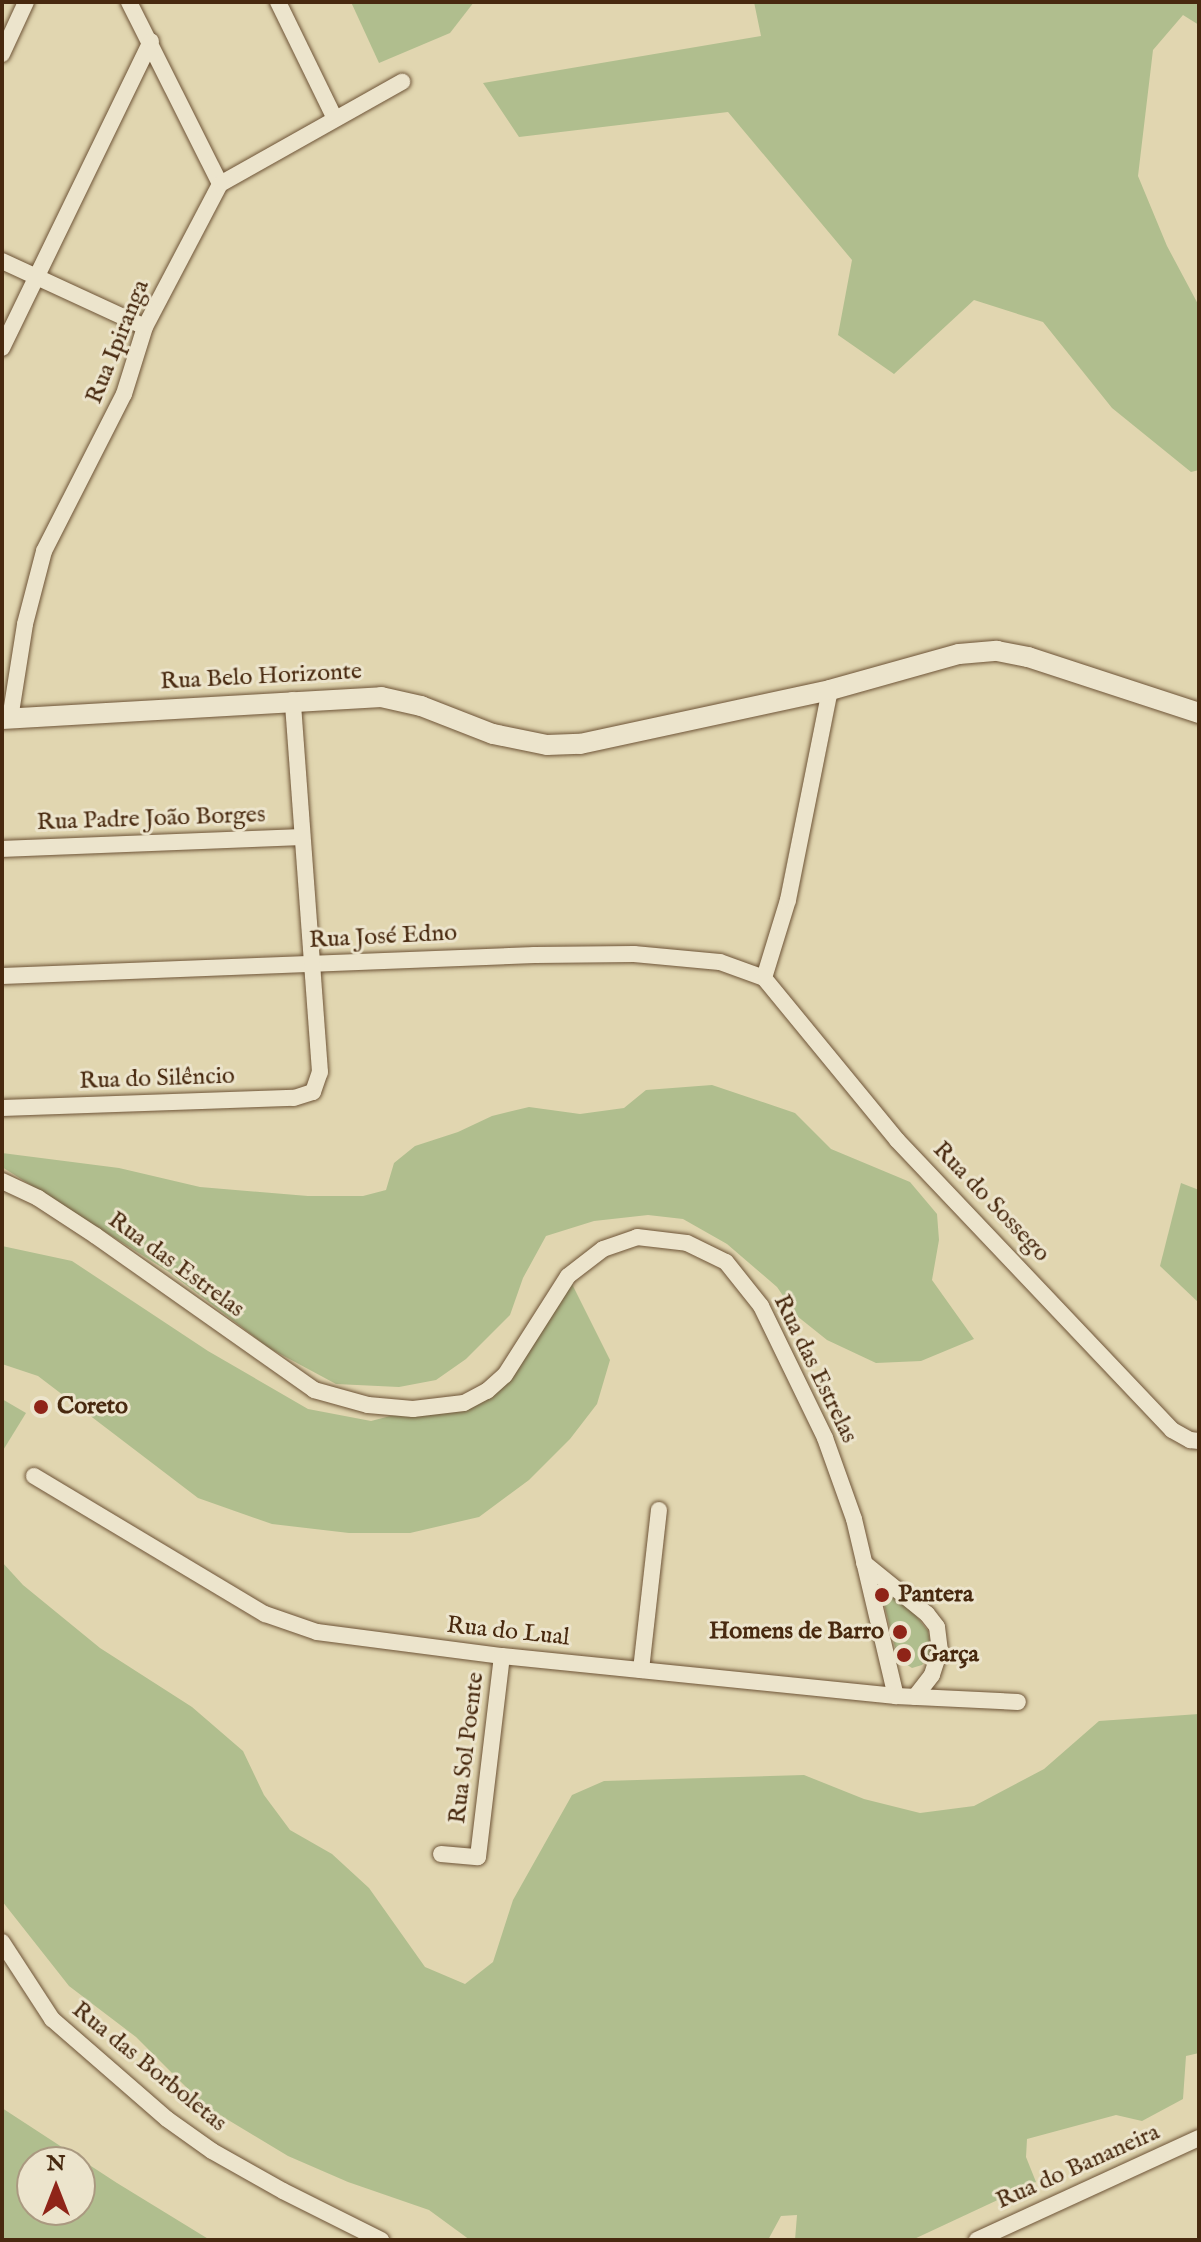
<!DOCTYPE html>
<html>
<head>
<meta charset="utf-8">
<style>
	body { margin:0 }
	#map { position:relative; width:1201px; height:2242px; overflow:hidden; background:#e1d6b0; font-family:"IM FELL English",serif }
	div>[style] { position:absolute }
	.green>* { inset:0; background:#b0be8e }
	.roads { filter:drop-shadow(0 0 2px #6e5437) drop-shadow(0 0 2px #6e5437) }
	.minor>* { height:16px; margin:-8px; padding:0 8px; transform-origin:8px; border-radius:8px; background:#ece4cc }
	.tertiary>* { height:20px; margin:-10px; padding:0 10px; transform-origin:10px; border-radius:10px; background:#ece4cc }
	.dots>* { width:22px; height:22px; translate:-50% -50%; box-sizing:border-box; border:4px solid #ece4cc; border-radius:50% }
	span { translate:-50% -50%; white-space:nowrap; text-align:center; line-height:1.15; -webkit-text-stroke:6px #ece4cc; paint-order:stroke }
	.street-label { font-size:24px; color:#48290f }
	.poi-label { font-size:24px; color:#48290f; font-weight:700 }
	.left { translate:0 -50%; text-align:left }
	.right { translate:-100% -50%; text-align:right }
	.frame { position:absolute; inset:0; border:4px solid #48290f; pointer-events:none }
	.north { position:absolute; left:16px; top:2146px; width:80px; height:80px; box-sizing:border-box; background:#ece4cc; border:2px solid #aa9980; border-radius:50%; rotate:0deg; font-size:22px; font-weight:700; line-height:32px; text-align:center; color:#48290f }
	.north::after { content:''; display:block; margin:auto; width:28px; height:36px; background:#8f2418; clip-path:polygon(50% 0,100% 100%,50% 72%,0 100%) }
</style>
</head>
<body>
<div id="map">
	<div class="green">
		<div style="clip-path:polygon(351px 2px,474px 2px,450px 33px,379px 63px)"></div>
		<div style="clip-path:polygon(754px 2px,1199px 2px,1199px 25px,1183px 15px,1153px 50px,1138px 176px,1167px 246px,1199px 306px,1199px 470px,1191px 472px,1112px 408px,1043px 322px,974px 300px,894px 374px,838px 335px,852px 260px,728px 112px,519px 137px,483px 83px,761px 36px)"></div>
		<div style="clip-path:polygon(712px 1085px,795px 1113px,831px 1149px,910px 1182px,937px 1214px,939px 1240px,932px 1280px,974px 1339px,921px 1361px,876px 1363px,827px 1340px,797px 1316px,777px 1287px,727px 1244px,683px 1219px,648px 1215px,594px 1221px,546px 1236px,523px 1278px,510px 1315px,466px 1359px,436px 1380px,399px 1387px,336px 1384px,269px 1348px,169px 1272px,2px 1167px,2px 1153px,119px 1168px,200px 1187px,308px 1196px,363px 1196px,386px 1190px,394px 1163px,415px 1146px,458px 1132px,492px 1116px,529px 1107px,580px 1114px,624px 1108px,646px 1090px)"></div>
		<div style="clip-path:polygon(1181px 1183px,1199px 1190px,1199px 1303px,1160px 1266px)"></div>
		<div style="clip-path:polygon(2px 1246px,72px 1261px,208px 1351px,308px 1409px,371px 1421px,487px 1391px,568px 1276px,610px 1360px,597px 1404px,570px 1439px,529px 1480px,479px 1517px,410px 1533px,349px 1533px,272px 1524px,198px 1498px,38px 1376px,2px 1364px)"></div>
		<div style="clip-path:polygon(2px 1399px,26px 1413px,2px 1452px)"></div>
		<div style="clip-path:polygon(2px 1562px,23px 1585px,100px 1648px,192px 1707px,243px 1751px,264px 1795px,290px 1830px,332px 1854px,369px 1888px,425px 1967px,465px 1984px,493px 1962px,513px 1900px,572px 1795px,604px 1781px,804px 1775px,864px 1799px,920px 1813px,974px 1806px,1044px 1769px,1099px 1721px,1199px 1714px,1199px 2053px,1186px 2056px,1183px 2099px,1142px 2121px,1116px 2115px,1027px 2139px,1026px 2157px,1036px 2182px,912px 2240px,795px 2240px,797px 2215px,781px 2216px,768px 2240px,470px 2240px,429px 2210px,348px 2182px,288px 2156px,205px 2106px,136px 2037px,69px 1986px,2px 1901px)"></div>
		<div style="clip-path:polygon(880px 1588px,913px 1612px,928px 1631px,932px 1653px,922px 1665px,912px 1668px,898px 1659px)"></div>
		<div style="clip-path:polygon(evenodd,2px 2108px,117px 2183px,210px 2240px,2px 2240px,2px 2108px,32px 2162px,80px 2162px,80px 2210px,32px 2210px,32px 2162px)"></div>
	</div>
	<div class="roads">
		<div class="minor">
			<div style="left:129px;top:2px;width:203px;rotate:63.4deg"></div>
			<div style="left:278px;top:2px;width:130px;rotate:64deg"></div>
			<div style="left:2px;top:54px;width:57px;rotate:-65.2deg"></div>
			<div style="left:2px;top:261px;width:157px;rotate:24.8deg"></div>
			<div style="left:2px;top:348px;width:341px;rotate:-64.1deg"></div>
			<div style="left:10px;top:719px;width:96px;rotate:-81deg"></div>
			<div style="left:25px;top:624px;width:75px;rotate:-75.4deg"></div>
			<div style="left:44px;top:551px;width:176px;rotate:-63deg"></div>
			<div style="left:124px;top:394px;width:70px;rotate:-72.6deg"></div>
			<div style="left:145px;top:327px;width:161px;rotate:-62.3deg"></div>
			<div style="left:220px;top:184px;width:209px;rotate:-29.3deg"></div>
			<div style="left:2px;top:849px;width:299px;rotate:-2.3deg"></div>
			<div style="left:2px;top:976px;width:533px;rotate:-2.26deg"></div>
			<div style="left:535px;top:955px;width:99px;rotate:-0.6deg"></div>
			<div style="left:634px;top:954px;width:86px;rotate:5.3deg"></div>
			<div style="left:720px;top:962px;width:47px;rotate:20deg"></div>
			<div style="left:764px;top:978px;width:210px;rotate:50.6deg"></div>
			<div style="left:897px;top:1140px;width:400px;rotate:46.5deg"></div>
			<div style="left:1172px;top:1430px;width:21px;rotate:29deg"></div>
			<div style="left:1190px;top:1440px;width:9px;rotate:6deg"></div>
			<div style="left:764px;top:978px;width:82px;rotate:-72.9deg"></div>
			<div style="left:788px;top:900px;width:214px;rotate:-78.7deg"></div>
			<div style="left:2px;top:1108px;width:292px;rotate:-2deg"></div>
			<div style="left:294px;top:1098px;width:20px;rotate:-18deg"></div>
			<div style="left:313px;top:1092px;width:21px;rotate:-71deg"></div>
			<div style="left:320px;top:1072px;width:373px;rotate:-94.2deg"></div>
			<div style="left:2px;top:1181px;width:40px;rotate:25deg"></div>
			<div style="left:38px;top:1198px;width:69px;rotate:33.2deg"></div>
			<div style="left:96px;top:1236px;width:267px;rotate:35.2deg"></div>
			<div style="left:314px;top:1390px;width:56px;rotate:15.5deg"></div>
			<div style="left:368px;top:1405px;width:45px;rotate:5.1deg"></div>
			<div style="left:413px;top:1409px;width:51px;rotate:-6.7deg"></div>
			<div style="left:464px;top:1403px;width:26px;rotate:-28deg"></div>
			<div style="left:487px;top:1391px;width:24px;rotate:-42deg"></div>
			<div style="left:505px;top:1375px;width:117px;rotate:-57.5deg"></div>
			<div style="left:568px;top:1276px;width:44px;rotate:-37.6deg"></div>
			<div style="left:603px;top:1249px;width:36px;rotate:-19deg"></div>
			<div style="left:637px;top:1237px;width:50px;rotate:6.8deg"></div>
			<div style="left:687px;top:1243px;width:43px;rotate:26deg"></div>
			<div style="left:726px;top:1262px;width:56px;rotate:51.5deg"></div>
			<div style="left:761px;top:1306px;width:147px;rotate:64.1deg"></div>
			<div style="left:825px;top:1438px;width:86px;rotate:70.3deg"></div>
			<div style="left:854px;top:1519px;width:182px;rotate:76.7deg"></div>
			<div style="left:34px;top:1476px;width:269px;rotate:30.9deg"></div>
			<div style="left:265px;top:1614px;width:55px;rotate:19.1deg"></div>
			<div style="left:317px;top:1632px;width:187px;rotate:7.4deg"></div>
			<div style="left:502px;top:1656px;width:396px;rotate:5.8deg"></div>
			<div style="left:896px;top:1696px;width:122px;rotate:2.8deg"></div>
			<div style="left:864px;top:1563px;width:81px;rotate:39deg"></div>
			<div style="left:927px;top:1614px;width:16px;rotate:52deg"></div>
			<div style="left:937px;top:1627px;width:23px;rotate:83deg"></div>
			<div style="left:940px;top:1650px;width:26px;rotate:108deg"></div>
			<div style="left:932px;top:1675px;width:28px;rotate:128deg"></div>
			<div style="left:641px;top:1670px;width:161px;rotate:-83.6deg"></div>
			<div style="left:441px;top:1854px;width:37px;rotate:5deg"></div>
			<div style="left:478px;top:1857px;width:202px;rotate:-83.2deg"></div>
			<div style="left:2px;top:1942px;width:92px;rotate:57deg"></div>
			<div style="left:52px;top:2019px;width:152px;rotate:41deg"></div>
			<div style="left:167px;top:2119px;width:55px;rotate:35.4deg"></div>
			<div style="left:212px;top:2151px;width:81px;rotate:29.4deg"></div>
			<div style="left:283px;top:2191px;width:110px;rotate:26.6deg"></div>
			<div style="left:977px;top:2240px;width:244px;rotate:-24.7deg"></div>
		</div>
		<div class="tertiary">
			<div style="left:2px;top:719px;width:380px;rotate:-3.3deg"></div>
			<div style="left:381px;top:697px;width:41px;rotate:12.7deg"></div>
			<div style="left:421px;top:706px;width:77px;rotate:21.3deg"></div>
			<div style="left:493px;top:734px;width:55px;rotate:11.5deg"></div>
			<div style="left:547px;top:745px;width:33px;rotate:-2deg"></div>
			<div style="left:580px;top:744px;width:256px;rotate:-12.2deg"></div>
			<div style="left:830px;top:690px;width:134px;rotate:-15.6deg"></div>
			<div style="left:959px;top:654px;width:38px;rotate:-5deg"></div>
			<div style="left:997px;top:651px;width:32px;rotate:11deg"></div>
			<div style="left:1028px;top:657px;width:180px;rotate:18.1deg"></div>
		</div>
	</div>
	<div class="dots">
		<div style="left:41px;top:1407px;background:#8f2418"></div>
		<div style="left:882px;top:1595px;background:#8f2418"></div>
		<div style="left:900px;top:1632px;background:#8f2418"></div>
		<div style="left:904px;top:1655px;background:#8f2418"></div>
	</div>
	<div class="street-label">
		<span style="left:118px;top:342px;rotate:-68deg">Rua Ipiranga</span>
		<span style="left:261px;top:677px;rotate:-3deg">Rua Belo Horizonte</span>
		<span style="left:151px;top:819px;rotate:-2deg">Rua Padre João Borges</span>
		<span style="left:383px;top:937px;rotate:-3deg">Rua José Edno</span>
		<span style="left:157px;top:1079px;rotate:-2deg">Rua do Silêncio</span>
		<span style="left:991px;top:1202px;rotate:46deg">Rua do Sossego</span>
		<span style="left:176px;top:1265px;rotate:36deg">Rua das Estrelas</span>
		<span style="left:815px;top:1369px;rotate:64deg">Rua das Estrelas</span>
		<span style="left:508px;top:1632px;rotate:6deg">Rua do Lual</span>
		<span style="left:467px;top:1748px;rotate:-83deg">Rua Sol Poente</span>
		<span style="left:149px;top:2067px;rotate:39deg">Rua das Borboletas</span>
		<span style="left:1078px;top:2167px;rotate:-24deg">Rua do Bananeira</span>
	</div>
	<div class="poi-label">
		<span class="left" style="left:57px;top:1407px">Coreto</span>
		<span class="left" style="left:898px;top:1595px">Pantera</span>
		<span class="right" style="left:884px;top:1632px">Homens de Barro</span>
		<span class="left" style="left:920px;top:1655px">Garça</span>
	</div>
	<div class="frame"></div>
	<div class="north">N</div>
</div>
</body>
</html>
